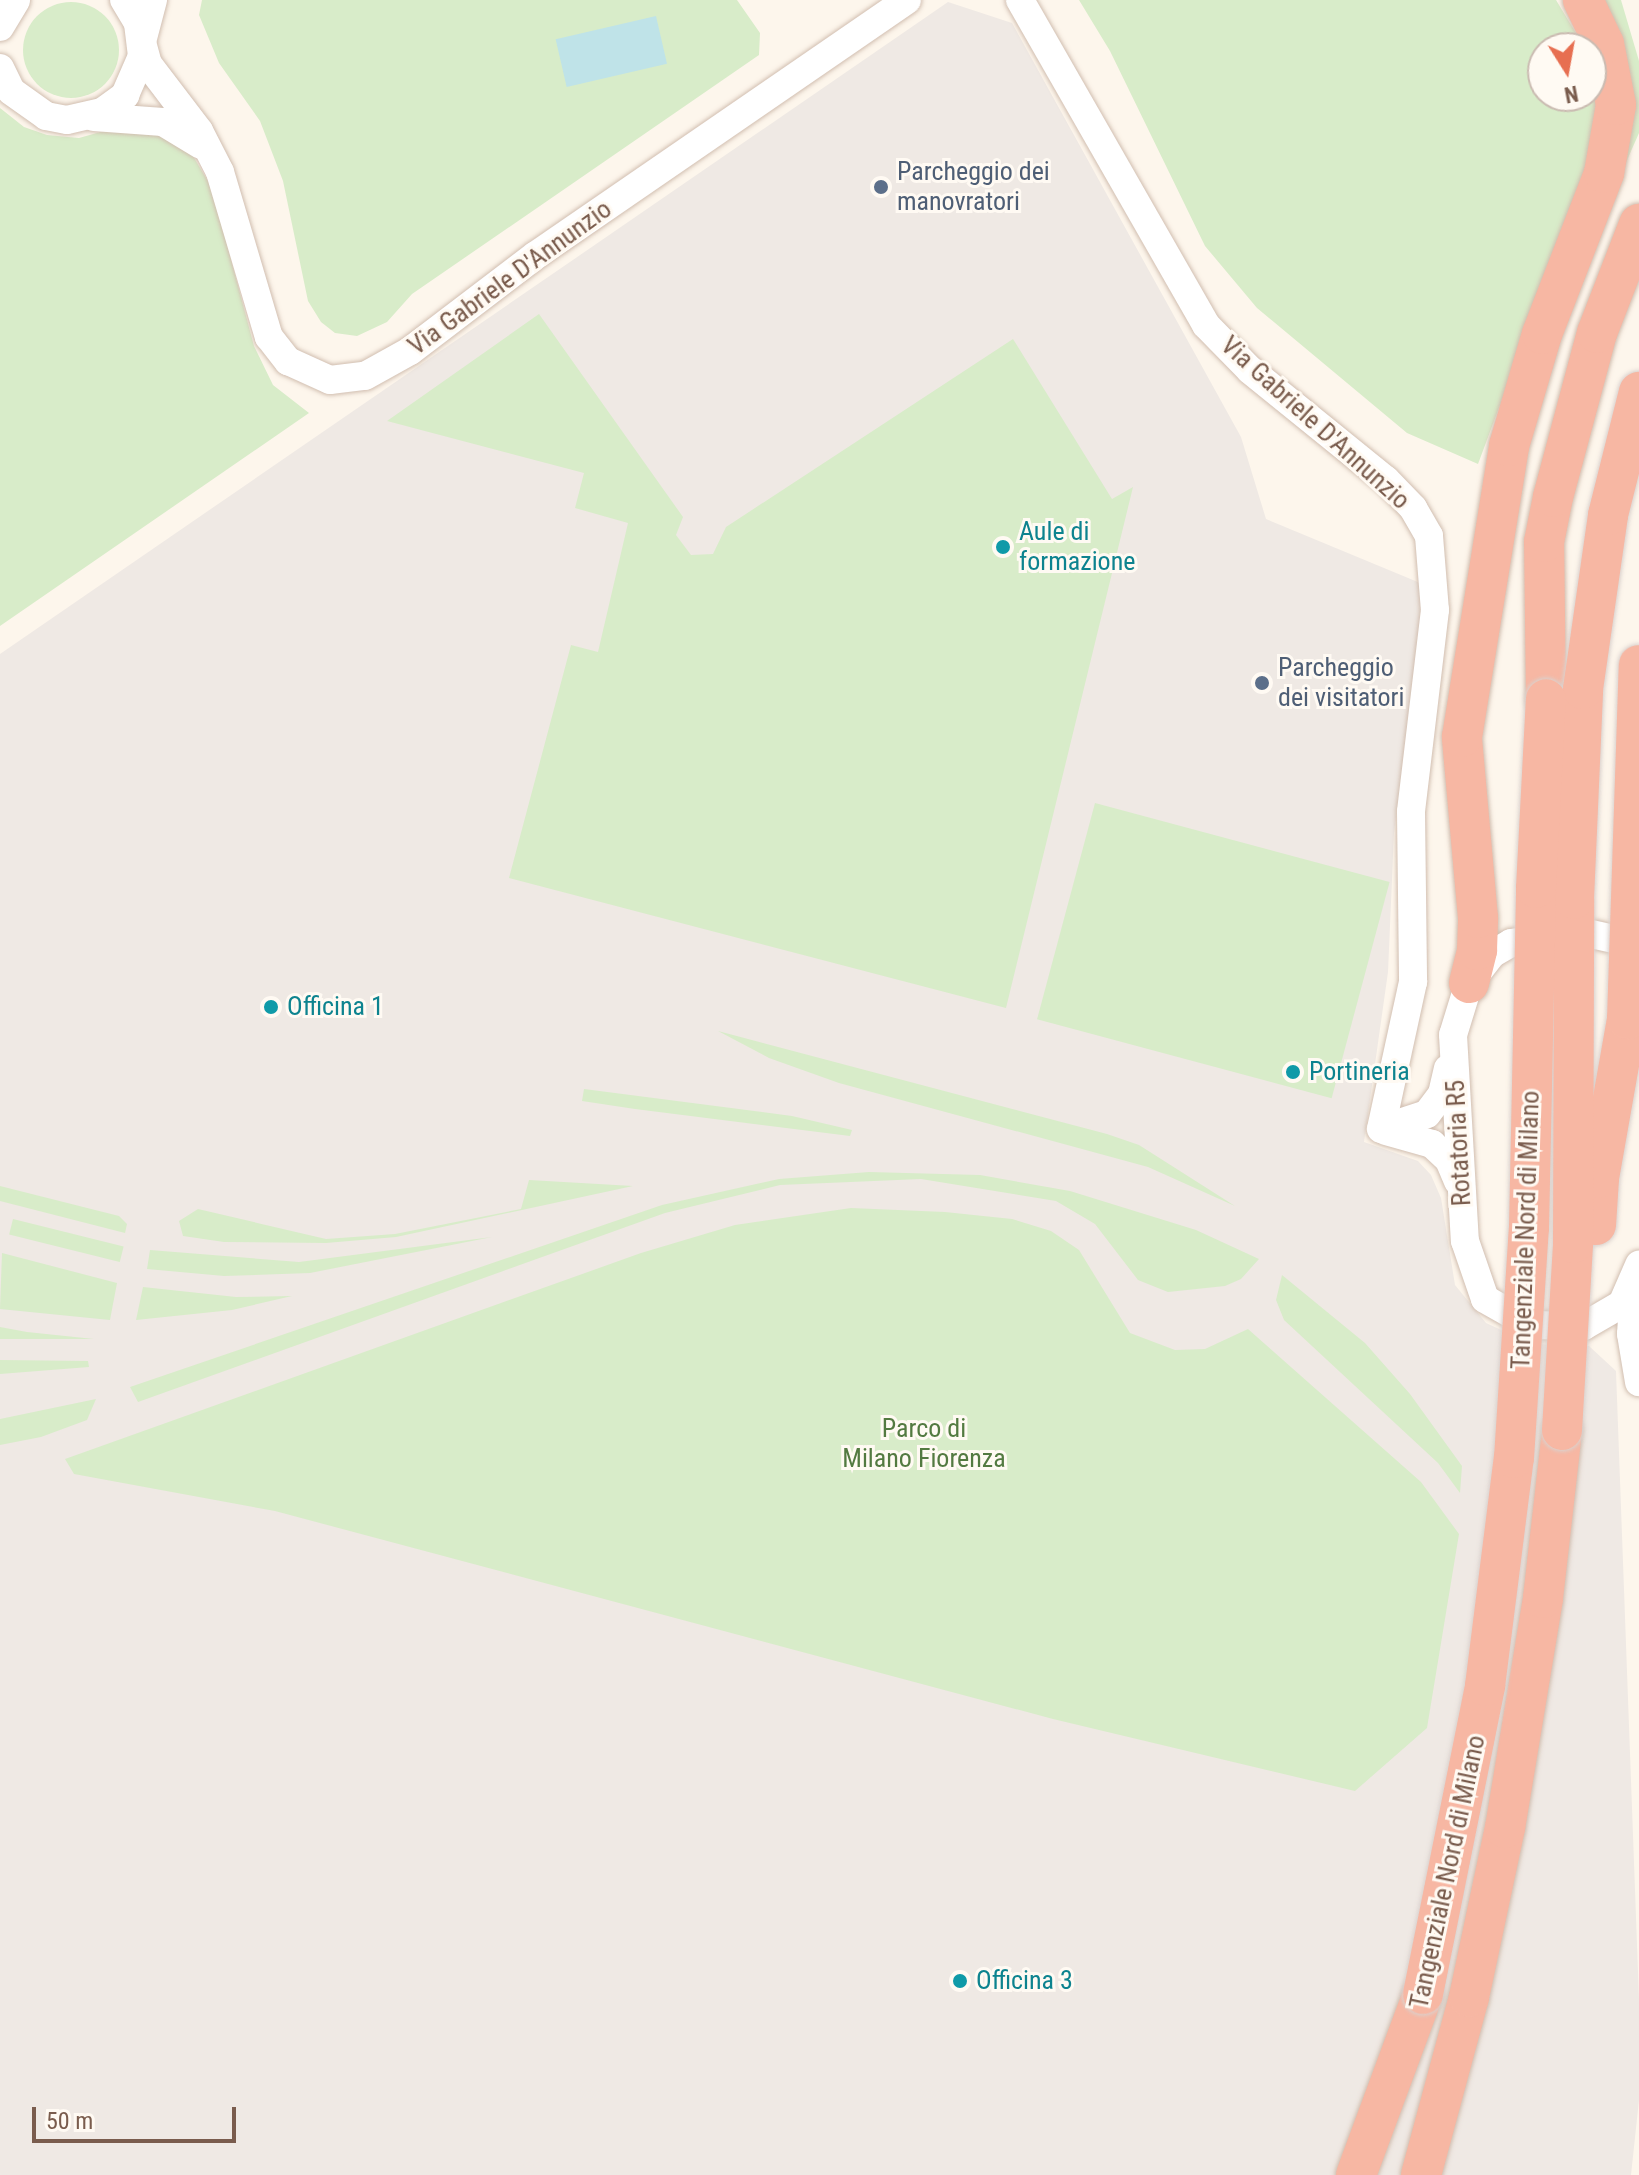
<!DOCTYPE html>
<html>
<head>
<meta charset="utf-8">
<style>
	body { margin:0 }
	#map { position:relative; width:1639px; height:2175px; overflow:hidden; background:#fdf6ec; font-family:"Roboto Condensed",sans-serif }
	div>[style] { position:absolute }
	.industrial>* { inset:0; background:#efe9e4 }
	.green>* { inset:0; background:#d8ecc9; transform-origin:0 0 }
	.round { border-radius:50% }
	.water>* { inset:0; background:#bfe3e8; transform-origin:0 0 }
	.roads { filter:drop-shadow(0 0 2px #d1beb0) drop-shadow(0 0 2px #d1beb0) }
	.minor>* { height:28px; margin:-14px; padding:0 14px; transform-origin:14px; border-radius:14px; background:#fff }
	.highway>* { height:40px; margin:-20px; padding:0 20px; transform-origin:20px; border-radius:20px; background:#f7b7a3 }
	.bridges { filter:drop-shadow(0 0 2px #dad1cd) drop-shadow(0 0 2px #dad1cd) }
	.highway-bridge>* { height:40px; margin:-20px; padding:0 20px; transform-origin:20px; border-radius:20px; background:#f7b7a3 }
	.dots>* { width:22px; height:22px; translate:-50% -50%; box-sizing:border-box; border:4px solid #fffaf3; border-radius:50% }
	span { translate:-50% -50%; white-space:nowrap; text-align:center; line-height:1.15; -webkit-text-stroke:6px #fffaf3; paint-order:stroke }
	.service-label { font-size:26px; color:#4e5e75 }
	.left { translate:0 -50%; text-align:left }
	.street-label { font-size:26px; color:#7a5c4d }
	.culture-label { font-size:26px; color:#0d838f }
	.park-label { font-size:26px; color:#537a41 }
	.north { position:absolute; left:1527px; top:32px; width:80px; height:80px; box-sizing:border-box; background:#fffaf3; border:2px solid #cabbb1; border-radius:50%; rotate:169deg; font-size:22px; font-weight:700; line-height:32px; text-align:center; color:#7a5c4d }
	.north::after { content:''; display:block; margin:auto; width:28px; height:36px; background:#e76f51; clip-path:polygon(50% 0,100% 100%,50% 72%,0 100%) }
	.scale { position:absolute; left:32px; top:2107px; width:204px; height:36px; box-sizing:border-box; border:4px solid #7a5c4d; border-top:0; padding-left:10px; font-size:24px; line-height:28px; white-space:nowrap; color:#7a5c4d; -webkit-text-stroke:6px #fffaf3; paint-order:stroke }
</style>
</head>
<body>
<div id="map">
	<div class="industrial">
		<div style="clip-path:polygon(948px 2px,1012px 23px,1241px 437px,1266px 519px,1425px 585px,1394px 833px,1388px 972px,1364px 1142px,1418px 1161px,1431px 1175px,1441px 1198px,1455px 1285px,1486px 1323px,1532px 1344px,1589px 1346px,1616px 1371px,1639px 1999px,1639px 2100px,1631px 2175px,0 2175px,0 654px)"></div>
	</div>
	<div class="green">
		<div style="clip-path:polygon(202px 0,737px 0,760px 33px,759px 55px,412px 294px,387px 322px,357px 336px,335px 333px,321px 322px,308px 301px,283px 181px,260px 121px,219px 63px,199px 15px)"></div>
		<div style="clip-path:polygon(1079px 0,1556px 0,1585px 48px,1543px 48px,1543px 96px,1591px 96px,1591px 62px,1598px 108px,1585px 177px,1478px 464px,1407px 433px,1257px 308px,1205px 246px,1110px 51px)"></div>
		<div style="clip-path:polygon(1599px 0,1621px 0,1639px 61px,1639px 133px,1624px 167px)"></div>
		<div class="round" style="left:23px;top:2px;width:96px;height:96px"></div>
		<div style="clip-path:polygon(0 108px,24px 127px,47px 135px,79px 138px,118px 127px,153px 129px,190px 151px,212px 188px,254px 346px,273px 385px,309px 413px,0 626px)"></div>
		<div style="clip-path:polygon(539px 314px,683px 517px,676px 535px,691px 555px,713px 554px,726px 527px,1013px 339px,1112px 499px,1133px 487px,1006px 1008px,509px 878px,571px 645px,598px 652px,628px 523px,575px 508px,584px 473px,387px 421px)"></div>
		<div style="left:1095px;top:803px;width:305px;height:224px;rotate:15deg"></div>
		<div style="clip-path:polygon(718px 1031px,1107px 1134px,1139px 1145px,1235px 1206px,1148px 1167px,839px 1083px,769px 1058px)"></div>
		<div style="clip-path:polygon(584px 1089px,792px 1116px,852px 1130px,850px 1136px,635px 1109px,582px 1101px)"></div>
		<div style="clip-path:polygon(869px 1172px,980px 1175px,1070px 1191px,1196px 1230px,1259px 1259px,1241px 1279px,1225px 1286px,1168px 1292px,1138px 1280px,1095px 1224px,1056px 1201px,921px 1179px,780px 1185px,665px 1213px,138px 1402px,130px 1387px,662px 1205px,779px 1179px)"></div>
		<div style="clip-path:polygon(529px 1180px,633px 1186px,396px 1237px,326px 1243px,224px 1242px,183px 1236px,179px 1221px,198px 1209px,326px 1239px,395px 1234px,521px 1209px)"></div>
		<div style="clip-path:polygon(0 1186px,119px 1216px,127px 1224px,125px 1233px,0 1201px)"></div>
		<div style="clip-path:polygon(851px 1208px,945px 1212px,1012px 1219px,1051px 1231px,1079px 1250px,1130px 1333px,1175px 1350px,1205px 1349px,1248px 1329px,1421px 1482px,1459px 1534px,1427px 1728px,1355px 1791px,1053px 1719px,275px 1511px,74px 1474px,65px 1459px,641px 1253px,735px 1225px)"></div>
		<div style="left:13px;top:1219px;width:114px;height:16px;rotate:14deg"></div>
		<div style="clip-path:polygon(492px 1237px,310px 1273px,224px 1276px,147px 1269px,150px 1250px,299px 1262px)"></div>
		<div style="clip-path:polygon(2px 1253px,117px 1283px,110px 1320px,0 1309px)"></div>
		<div style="clip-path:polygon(1282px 1275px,1365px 1343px,1410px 1394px,1462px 1466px,1460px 1493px,1438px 1463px,1284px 1320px,1276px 1300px)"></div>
		<div style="clip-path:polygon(143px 1287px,236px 1297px,292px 1296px,232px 1310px,136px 1320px)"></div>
		<div style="clip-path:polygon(0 1327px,27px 1332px,94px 1339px,0 1339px)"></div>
		<div style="clip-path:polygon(0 1360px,88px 1361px,89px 1367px,0 1374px)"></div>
		<div style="clip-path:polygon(96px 1399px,87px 1420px,41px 1437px,0 1445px,0 1419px)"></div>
	</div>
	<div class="water">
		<div style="left:656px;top:16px;width:49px;height:103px;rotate:77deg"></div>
	</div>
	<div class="roads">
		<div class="minor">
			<div style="left:153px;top:0;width:43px;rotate:104.7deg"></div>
			<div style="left:142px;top:42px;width:23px;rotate:75deg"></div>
			<div style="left:148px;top:64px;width:84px;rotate:52.7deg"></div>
			<div style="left:199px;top:131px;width:46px;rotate:62.9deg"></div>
			<div style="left:220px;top:172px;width:172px;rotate:73.5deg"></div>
			<div style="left:269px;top:337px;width:31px;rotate:52deg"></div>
			<div style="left:288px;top:361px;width:46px;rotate:24.3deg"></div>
			<div style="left:330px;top:380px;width:35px;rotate:-7deg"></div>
			<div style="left:365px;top:376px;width:51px;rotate:-29.1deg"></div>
			<div style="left:410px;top:351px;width:158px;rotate:-37.3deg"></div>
			<div style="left:536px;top:255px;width:450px;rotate:-34.5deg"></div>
			<div style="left:1020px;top:0;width:374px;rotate:60.2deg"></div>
			<div style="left:1206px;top:325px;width:63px;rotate:45.6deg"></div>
			<div style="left:1250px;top:370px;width:175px;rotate:39deg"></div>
			<div style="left:1386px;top:480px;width:39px;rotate:46deg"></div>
			<div style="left:1413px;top:508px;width:32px;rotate:60deg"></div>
			<div style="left:1429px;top:536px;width:74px;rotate:85.4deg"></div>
			<div style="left:1435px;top:610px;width:203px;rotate:96.8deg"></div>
			<div style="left:1411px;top:812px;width:170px;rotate:89.3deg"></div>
			<div style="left:1413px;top:982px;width:150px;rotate:102.3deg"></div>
			<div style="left:0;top:27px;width:31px;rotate:-59deg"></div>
			<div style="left:0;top:68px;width:25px;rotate:64deg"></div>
			<div style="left:11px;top:91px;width:43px;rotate:35.5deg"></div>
			<div style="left:46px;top:116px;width:21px;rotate:11deg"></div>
			<div style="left:67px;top:120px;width:36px;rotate:-13deg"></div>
			<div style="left:102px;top:112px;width:29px;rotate:-36deg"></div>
			<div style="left:125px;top:95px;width:43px;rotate:-66.4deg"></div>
			<div style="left:142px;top:56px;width:33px;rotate:-97deg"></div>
			<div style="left:138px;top:23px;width:27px;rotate:-121deg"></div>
			<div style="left:94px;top:117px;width:69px;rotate:4.1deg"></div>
			<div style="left:163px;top:122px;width:44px;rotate:31.2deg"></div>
			<div style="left:1639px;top:952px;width:19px;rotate:-145deg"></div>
			<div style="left:1623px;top:941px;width:42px;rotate:-167.6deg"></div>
			<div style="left:1582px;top:932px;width:72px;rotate:171.2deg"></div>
			<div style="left:1511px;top:943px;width:22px;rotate:150deg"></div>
			<div style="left:1492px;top:954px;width:37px;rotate:128deg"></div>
			<div style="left:1469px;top:983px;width:54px;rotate:107.1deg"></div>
			<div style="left:1453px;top:1035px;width:206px;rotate:86.7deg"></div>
			<div style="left:1465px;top:1241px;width:61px;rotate:71deg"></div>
			<div style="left:1485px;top:1299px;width:53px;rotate:29.5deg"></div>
			<div style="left:1531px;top:1325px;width:53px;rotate:1.1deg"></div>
			<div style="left:1584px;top:1326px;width:44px;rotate:-30.1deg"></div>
			<div style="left:1622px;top:1304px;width:43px;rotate:-66.4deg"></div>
			<div style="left:1381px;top:1129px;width:48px;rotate:-18.1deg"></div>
			<div style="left:1427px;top:1114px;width:25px;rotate:-53deg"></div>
			<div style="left:1442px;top:1094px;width:26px;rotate:-77deg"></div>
			<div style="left:1386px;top:1131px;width:48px;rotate:15.8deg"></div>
			<div style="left:1432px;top:1144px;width:23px;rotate:43deg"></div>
			<div style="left:1449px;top:1160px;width:23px;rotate:67deg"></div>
			<div style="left:1634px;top:1288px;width:46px;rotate:93.7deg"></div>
			<div style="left:1631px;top:1334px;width:49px;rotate:80.5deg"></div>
		</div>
		<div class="highway">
			<div style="left:1546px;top:699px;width:157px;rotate:-90.7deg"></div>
			<div style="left:1544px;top:542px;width:46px;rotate:-78.7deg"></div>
			<div style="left:1553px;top:497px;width:170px;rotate:-75deg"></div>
			<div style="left:1597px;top:333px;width:117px;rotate:-68.9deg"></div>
			<div style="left:1469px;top:983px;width:34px;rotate:-76deg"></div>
			<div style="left:1477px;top:950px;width:32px;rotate:-88deg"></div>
			<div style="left:1478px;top:918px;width:182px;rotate:-95.1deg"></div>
			<div style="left:1462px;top:737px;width:295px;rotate:-80.8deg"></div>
			<div style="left:1509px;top:446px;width:117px;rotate:-73.6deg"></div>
			<div style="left:1542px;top:334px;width:173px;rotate:-68.9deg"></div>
			<div style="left:1604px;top:173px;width:69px;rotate:-80deg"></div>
			<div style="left:1616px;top:105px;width:62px;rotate:-101.1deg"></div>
			<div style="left:1604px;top:44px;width:49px;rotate:-115.5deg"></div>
			<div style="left:1356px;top:2175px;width:193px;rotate:-69.7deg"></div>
			<div style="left:1421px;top:2175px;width:184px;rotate:-74.9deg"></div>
			<div style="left:1469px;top:1997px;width:173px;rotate:-78deg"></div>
			<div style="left:1505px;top:1828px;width:233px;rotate:-80.6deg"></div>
			<div style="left:1543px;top:1598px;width:169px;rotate:-83.5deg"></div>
		</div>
	</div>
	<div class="bridges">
		<div class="highway-bridge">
			<div style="left:1596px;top:1225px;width:47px;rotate:-86.3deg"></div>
			<div style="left:1599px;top:1178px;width:161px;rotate:-80deg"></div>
			<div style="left:1627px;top:1019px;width:354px;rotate:-88.1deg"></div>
			<div style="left:1562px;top:1430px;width:187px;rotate:-86.6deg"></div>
			<div style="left:1573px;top:1243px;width:344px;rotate:-89.8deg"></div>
			<div style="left:1574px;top:899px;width:210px;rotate:-87.5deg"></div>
			<div style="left:1583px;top:689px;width:176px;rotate:-81.8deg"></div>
			<div style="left:1608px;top:515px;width:127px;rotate:-75.9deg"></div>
			<div style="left:1423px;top:1994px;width:314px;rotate:-78.6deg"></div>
			<div style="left:1485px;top:1686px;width:230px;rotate:-82.8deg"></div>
			<div style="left:1514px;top:1458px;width:230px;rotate:-86.3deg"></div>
			<div style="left:1529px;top:1228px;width:340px;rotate:-88.8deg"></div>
			<div style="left:1536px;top:888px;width:189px;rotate:-87deg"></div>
		</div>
	</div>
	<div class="dots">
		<div style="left:881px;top:187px;background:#5c6f8a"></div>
		<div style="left:1003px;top:547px;background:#0f9aa8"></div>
		<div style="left:1262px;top:683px;background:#5c6f8a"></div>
		<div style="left:271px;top:1007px;background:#0f9aa8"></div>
		<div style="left:1293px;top:1072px;background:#0f9aa8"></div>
		<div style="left:960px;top:1981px;background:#0f9aa8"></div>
	</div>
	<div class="service-label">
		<span class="left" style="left:897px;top:187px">Parcheggio dei<br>manovratori</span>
		<span class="left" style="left:1278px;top:683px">Parcheggio<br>dei visitatori</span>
	</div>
	<div class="street-label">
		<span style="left:510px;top:278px;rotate:-36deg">Via Gabriele D'Annunzio</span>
		<span style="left:1315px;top:423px;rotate:42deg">Via Gabriele D'Annunzio</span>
		<span style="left:1459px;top:1143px;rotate:-93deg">Rotatoria R5</span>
		<span style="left:1526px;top:1230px;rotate:-88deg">Tangenziale Nord di Milano</span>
		<span style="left:1448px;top:1872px;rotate:-78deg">Tangenziale Nord di Milano</span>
	</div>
	<div class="culture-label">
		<span class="left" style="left:1019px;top:547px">Aule di<br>formazione</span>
		<span class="left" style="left:287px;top:1007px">Officina 1</span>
		<span class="left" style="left:1309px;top:1072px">Portineria</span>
		<span class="left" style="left:976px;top:1981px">Officina 3</span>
	</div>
	<div class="park-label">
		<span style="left:924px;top:1444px">Parco di<br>Milano Fiorenza</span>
	</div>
	<div class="north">N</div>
	<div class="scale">50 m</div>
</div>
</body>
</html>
